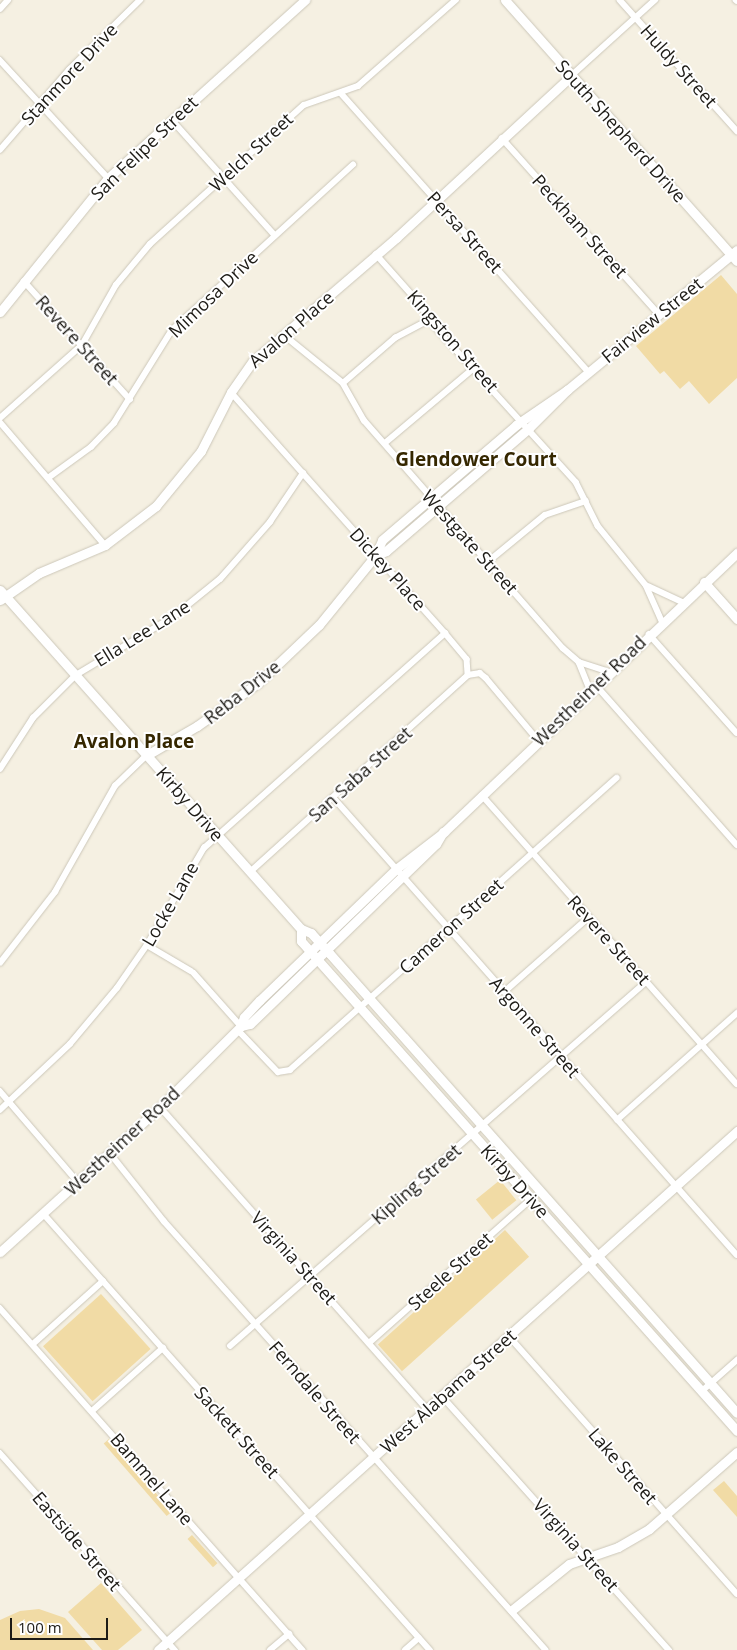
<!DOCTYPE html>
<html>
<head>
<meta charset="utf-8">
<style>
	body { margin:0 }
	#map { position:relative; width:737px; height:1650px; overflow:hidden; background:#f5f0e2; font-family:"Open Sans",sans-serif }
	div>[style] { position:absolute }
	.green>* { inset:0; background:#f1dba5; transform-origin:0 0 }
	.roads { filter:drop-shadow(0 0 1px #ccc7b9) drop-shadow(0 0 1px #ccc7b9) }
	.street>* { height:5.5px; margin:-2.75px; padding:0 2.75px; transform-origin:2.75px; border-radius:2.75px; background:#fff }
	.secondary>* { height:9px; margin:-4.5px; padding:0 4.5px; transform-origin:4.5px; border-radius:4.5px; background:#fff }
	.primary>* { height:9px; margin:-4.5px; padding:0 4.5px; transform-origin:4.5px; border-radius:4.5px; background:#fff }
	span { translate:-50% -50%; white-space:nowrap; text-align:center; line-height:1.15; -webkit-text-stroke:4px #fff; paint-order:stroke }
	.street-label { font-size:18px; color:#1d1b16 }
	.neighbourhood-label { font-size:19px; color:#352700; font-weight:700 }
	.scale { position:absolute; left:10px; top:1618px; width:98px; height:22px; box-sizing:border-box; border:2px solid #1d1b16; border-top:0; padding-left:6px; font-size:15px; line-height:18px; white-space:nowrap; color:#1d1b16; -webkit-text-stroke:4px #fff; paint-order:stroke }
</style>
</head>
<body>
<div id="map">
	<div class="green">
		<div style="clip-path:polygon(721px 275px,737px 294px,737px 378px,709px 404px,689px 381px,680px 389px,664px 371px,660px 374px,636px 346px)"></div>
		<div style="left:500px;top:1180px;width:26px;height:31px;rotate:51deg"></div>
		<div style="left:505px;top:1230px;width:36px;height:171px;rotate:48deg"></div>
		<div style="left:101px;top:1294px;width:74px;height:78px;rotate:48deg"></div>
		<div style="left:109px;top:1439px;width:96px;height:7px;rotate:49deg"></div>
		<div style="clip-path:polygon(724px 1481px,737px 1496px,737px 1517px,713px 1490px)"></div>
		<div style="left:192px;top:1535px;width:38px;height:6px;rotate:48deg"></div>
		<div style="clip-path:polygon(101px 1583px,142px 1630px,118px 1650px,102px 1650px,68px 1612px)"></div>
		<div style="clip-path:polygon(39px 1609px,65px 1618px,93px 1650px,0 1650px,0 1620px,20px 1611px)"></div>
	</div>
	<div class="roads">
		<div class="street">
			<div style="left:620px;top:0;width:176px;rotate:48.2deg"></div>
			<div style="left:736px;top:0;width:1px;rotate:45deg"></div>
			<div style="left:0;top:9px;width:12px;rotate:-48deg"></div>
			<div style="left:0;top:60px;width:160px;rotate:47.5deg"></div>
			<div style="left:572px;top:75px;width:112px;rotate:-42.1deg"></div>
			<div style="left:341px;top:93px;width:373px;rotate:48.4deg"></div>
			<div style="left:172px;top:120px;width:154px;rotate:48.2deg"></div>
			<div style="left:502px;top:138px;width:236px;rotate:48.3deg"></div>
			<div style="left:0;top:150px;width:106px;rotate:-49.2deg"></div>
			<div style="left:69px;top:70px;width:100px;rotate:-44.6deg"></div>
			<div style="left:376px;top:254px;width:69px;rotate:48.5deg"></div>
			<div style="left:422px;top:306px;width:16px;rotate:63deg"></div>
			<div style="left:429px;top:320px;width:219px;rotate:47.8deg"></div>
			<div style="left:576px;top:482px;width:49px;rotate:63.4deg"></div>
			<div style="left:598px;top:526px;width:76px;rotate:50.9deg"></div>
			<div style="left:646px;top:585px;width:39px;rotate:66deg"></div>
			<div style="left:24px;top:281px;width:159px;rotate:48.1deg"></div>
			<div style="left:284px;top:335px;width:76px;rotate:39.1deg"></div>
			<div style="left:343px;top:383px;width:43px;rotate:60.4deg"></div>
			<div style="left:364px;top:420px;width:303px;rotate:48.9deg"></div>
			<div style="left:563px;top:648px;width:21px;rotate:41deg"></div>
			<div style="left:579px;top:662px;width:33px;rotate:18deg"></div>
			<div style="left:343px;top:383px;width:69px;rotate:-40.9deg"></div>
			<div style="left:395px;top:338px;width:38px;rotate:-28deg"></div>
			<div style="left:231px;top:392px;width:322px;rotate:48.4deg"></div>
			<div style="left:445px;top:633px;width:34px;rotate:50deg"></div>
			<div style="left:467px;top:659px;width:16px;rotate:86deg"></div>
			<div style="left:0;top:418px;width:110px;rotate:-41.7deg"></div>
			<div style="left:82px;top:345px;width:69px;rotate:-60.5deg"></div>
			<div style="left:116px;top:285px;width:53px;rotate:-50.3deg"></div>
			<div style="left:150px;top:244px;width:207px;rotate:-42.1deg"></div>
			<div style="left:304px;top:105px;width:57px;rotate:-19.4deg"></div>
			<div style="left:358px;top:86px;width:130px;rotate:-41.3deg"></div>
			<div style="left:0;top:422px;width:162px;rotate:49.5deg"></div>
			<div style="left:385px;top:443px;width:116px;rotate:-40.1deg"></div>
			<div style="left:48px;top:478px;width:53px;rotate:-35.8deg"></div>
			<div style="left:91px;top:447px;width:33px;rotate:-46deg"></div>
			<div style="left:114px;top:423px;width:110px;rotate:-58.1deg"></div>
			<div style="left:172px;top:330px;width:245px;rotate:-42.4deg"></div>
			<div style="left:489px;top:561px;width:72px;rotate:-39.4deg"></div>
			<div style="left:545px;top:515px;width:43px;rotate:-18.9deg"></div>
			<div style="left:648px;top:586px;width:38px;rotate:25deg"></div>
			<div style="left:649px;top:634px;width:132px;rotate:48.4deg"></div>
			<div style="left:579px;top:662px;width:31px;rotate:68deg"></div>
			<div style="left:596px;top:685px;width:213px;rotate:48.6deg"></div>
			<div style="left:0;top:769px;width:61px;rotate:-57.1deg"></div>
			<div style="left:33px;top:718px;width:61px;rotate:-45deg"></div>
			<div style="left:76px;top:675px;width:113px;rotate:-30.9deg"></div>
			<div style="left:173px;top:617px;width:60px;rotate:-39deg"></div>
			<div style="left:220px;top:579px;width:76px;rotate:-48.7deg"></div>
			<div style="left:270px;top:522px;width:59px;rotate:-56deg"></div>
			<div style="left:482px;top:795px;width:385px;rotate:48.6deg"></div>
			<div style="left:334px;top:798px;width:609px;rotate:48.59deg"></div>
			<div style="left:250px;top:872px;width:294px;rotate:-42.1deg"></div>
			<div style="left:468px;top:675px;width:12px;rotate:-9deg"></div>
			<div style="left:480px;top:673px;width:8px;rotate:40deg"></div>
			<div style="left:486px;top:678px;width:81px;rotate:50deg"></div>
			<div style="left:147px;top:945px;width:51px;rotate:30.6deg"></div>
			<div style="left:0;top:963px;width:90px;rotate:-52.2deg"></div>
			<div style="left:55px;top:892px;width:122px;rotate:-60.5deg"></div>
			<div style="left:115px;top:786px;width:45px;rotate:-44.1deg"></div>
			<div style="left:194px;top:973px;width:71px;rotate:48.4deg"></div>
			<div style="left:504px;top:992px;width:113px;rotate:-41.4deg"></div>
			<div style="left:238px;top:1030px;width:58px;rotate:46.4deg"></div>
			<div style="left:278px;top:1072px;width:12px;rotate:-9deg"></div>
			<div style="left:290px;top:1070px;width:438px;rotate:-41.8deg"></div>
			<div style="left:0;top:1091px;width:120px;rotate:49.4deg"></div>
			<div style="left:160px;top:1107px;width:403px;rotate:48.5deg"></div>
			<div style="left:0;top:1110px;width:96px;rotate:-43.3deg"></div>
			<div style="left:70px;top:1044px;width:73px;rotate:-50deg"></div>
			<div style="left:117px;top:988px;width:52px;rotate:-55.1deg"></div>
			<div style="left:147px;top:945px;width:113px;rotate:-59.6deg"></div>
			<div style="left:204px;top:848px;width:323px;rotate:-41.7deg"></div>
			<div style="left:617px;top:1120px;width:161px;rotate:-41.7deg"></div>
			<div style="left:110px;top:1153px;width:87px;rotate:51.5deg"></div>
			<div style="left:164px;top:1221px;width:574px;rotate:48.32deg"></div>
			<div style="left:43px;top:1213px;width:584px;rotate:48.47deg"></div>
			<div style="left:0;top:1308px;width:457px;rotate:48.5deg"></div>
			<div style="left:509px;top:1336px;width:344px;rotate:48.5deg"></div>
			<div style="left:369px;top:1343px;width:217px;rotate:-41.6deg"></div>
			<div style="left:33px;top:1344px;width:94px;rotate:-42deg"></div>
			<div style="left:230px;top:1346px;width:553px;rotate:-41.19deg"></div>
			<div style="left:702px;top:1391px;width:47px;rotate:-41.5deg"></div>
			<div style="left:442px;top:1396px;width:341px;rotate:48.2deg"></div>
			<div style="left:92px;top:1411px;width:95px;rotate:-41.6deg"></div>
			<div style="left:0;top:1453px;width:264px;rotate:48.4deg"></div>
			<div style="left:270px;top:1650px;width:25px;rotate:-40deg"></div>
			<div style="left:405px;top:1650px;width:18px;rotate:-41deg"></div>
		</div>
		<div class="secondary">
			<div style="left:0;top:312px;width:172px;rotate:-51.1deg"></div>
			<div style="left:108px;top:178px;width:266px;rotate:-42.1deg"></div>
			<div style="left:375px;top:556px;width:17px;rotate:-66deg"></div>
			<div style="left:382px;top:540px;width:177px;rotate:-40.6deg"></div>
			<div style="left:516px;top:425px;width:62px;rotate:-34.5deg"></div>
			<div style="left:567px;top:390px;width:220px;rotate:-39.5deg"></div>
			<div style="left:704px;top:582px;width:50px;rotate:48.3deg"></div>
			<div style="left:0;top:590px;width:453px;rotate:48.4deg"></div>
			<div style="left:301px;top:929px;width:11px;rotate:22deg"></div>
			<div style="left:311px;top:933px;width:28px;rotate:48deg"></div>
			<div style="left:330px;top:954px;width:613px;rotate:48.44deg"></div>
			<div style="left:0;top:600px;width:47px;rotate:-34.7deg"></div>
			<div style="left:39px;top:573px;width:72px;rotate:-23deg"></div>
			<div style="left:105px;top:545px;width:64px;rotate:-37.4deg"></div>
			<div style="left:156px;top:506px;width:71px;rotate:-50.7deg"></div>
			<div style="left:201px;top:451px;width:66px;rotate:-63deg"></div>
			<div style="left:231px;top:392px;width:38px;rotate:-55deg"></div>
			<div style="left:253px;top:361px;width:189px;rotate:-40.7deg"></div>
			<div style="left:396px;top:238px;width:240px;rotate:-42.8deg"></div>
			<div style="left:147px;top:755px;width:58px;rotate:-30.1deg"></div>
			<div style="left:197px;top:726px;width:75px;rotate:-35.2deg"></div>
			<div style="left:258px;top:683px;width:84px;rotate:-43.6deg"></div>
			<div style="left:319px;top:625px;width:89px;rotate:-50.9deg"></div>
			<div style="left:375px;top:556px;width:12px;rotate:-24deg"></div>
			<div style="left:386px;top:551px;width:189px;rotate:-40.7deg"></div>
			<div style="left:529px;top:428px;width:54px;rotate:-45deg"></div>
			<div style="left:301px;top:929px;width:12px;rotate:90deg"></div>
			<div style="left:301px;top:941px;width:656px;rotate:48.34deg"></div>
			<div style="left:512px;top:1610px;width:73px;rotate:-38.9deg"></div>
			<div style="left:569px;top:1564px;width:52px;rotate:-19.1deg"></div>
			<div style="left:618px;top:1547px;width:36px;rotate:-30deg"></div>
			<div style="left:649px;top:1529px;width:117px;rotate:-41.2deg"></div>
			<div style="left:158px;top:1650px;width:778px;rotate:-41.87deg"></div>
		</div>
		<div class="primary">
			<div style="left:505px;top:0;width:349px;rotate:48.4deg"></div>
			<div style="left:241px;top:1026px;width:9px;rotate:-72deg"></div>
			<div style="left:244px;top:1017px;width:23px;rotate:-47deg"></div>
			<div style="left:260px;top:1000px;width:189px;rotate:-43.9deg"></div>
			<div style="left:396px;top:869px;width:61px;rotate:-37.6deg"></div>
			<div style="left:444px;top:832px;width:405px;rotate:-43.6deg"></div>
			<div style="left:0;top:1252px;width:216px;rotate:-42.2deg"></div>
			<div style="left:160px;top:1107px;width:115px;rotate:-45deg"></div>
			<div style="left:241px;top:1026px;width:9px;rotate:-13deg"></div>
			<div style="left:250px;top:1024px;width:259px;rotate:-44.1deg"></div>
			<div style="left:436px;top:844px;width:14px;rotate:-60deg"></div>
		</div>
	</div>
	<div class="street-label">
		<span style="left:679px;top:66px;rotate:48deg">Huldy Street</span>
		<span style="left:69px;top:74px;rotate:-47deg">Stanmore Drive</span>
		<span style="left:621px;top:131px;rotate:48deg">South Shepherd Drive</span>
		<span style="left:144px;top:148px;rotate:-44deg">San Felipe Street</span>
		<span style="left:251px;top:152px;rotate:-43deg">Welch Street</span>
		<span style="left:580px;top:226px;rotate:48deg">Peckham Street</span>
		<span style="left:465px;top:232px;rotate:48deg">Persa Street</span>
		<span style="left:213px;top:294px;rotate:-44deg">Mimosa Drive</span>
		<span style="left:652px;top:320px;rotate:-39deg">Fairview Street</span>
		<span style="left:291px;top:329px;rotate:-41deg">Avalon Place</span>
		<span style="left:77px;top:340px;rotate:48deg">Revere Street</span>
		<span style="left:453px;top:341px;rotate:49deg">Kingston Street</span>
		<span style="left:470px;top:542px;rotate:48deg">Westgate Street</span>
		<span style="left:388px;top:569px;rotate:48deg">Dickey Place</span>
		<span style="left:142px;top:633px;rotate:-32deg">Ella Lee Lane</span>
		<span style="left:589px;top:691px;rotate:-44deg">Westheimer Road</span>
		<span style="left:242px;top:692px;rotate:-38deg">Reba Drive</span>
		<span style="left:360px;top:774px;rotate:-42deg">San Saba Street</span>
		<span style="left:190px;top:804px;rotate:49deg">Kirby Drive</span>
		<span style="left:170px;top:904px;rotate:-60deg">Locke Lane</span>
		<span style="left:451px;top:926px;rotate:-42deg">Cameron Street</span>
		<span style="left:609px;top:940px;rotate:48deg">Revere Street</span>
		<span style="left:535px;top:1027px;rotate:49deg">Argonne Street</span>
		<span style="left:122px;top:1141px;rotate:-43deg">Westheimer Road</span>
		<span style="left:515px;top:1181px;rotate:48deg">Kirby Drive</span>
		<span style="left:416px;top:1184px;rotate:-41deg">Kipling Street</span>
		<span style="left:294px;top:1258px;rotate:48deg">Virginia Street</span>
		<span style="left:450px;top:1271px;rotate:-42deg">Steele Street</span>
		<span style="left:448px;top:1391px;rotate:-42deg">West Alabama Street</span>
		<span style="left:315px;top:1392px;rotate:49deg">Ferndale Street</span>
		<span style="left:237px;top:1432px;rotate:48deg">Sackett Street</span>
		<span style="left:623px;top:1466px;rotate:49deg">Lake Street</span>
		<span style="left:152px;top:1479px;rotate:49deg">Bammel Lane</span>
		<span style="left:77px;top:1541px;rotate:49deg">Eastside Street</span>
		<span style="left:576px;top:1545px;rotate:48deg">Virginia Street</span>
	</div>
	<div class="neighbourhood-label">
		<span style="left:476px;top:460px">Glendower Court</span>
		<span style="left:134px;top:742px">Avalon Place</span>
	</div>
	<div class="scale">100 m</div>
</div>
</body>
</html>
